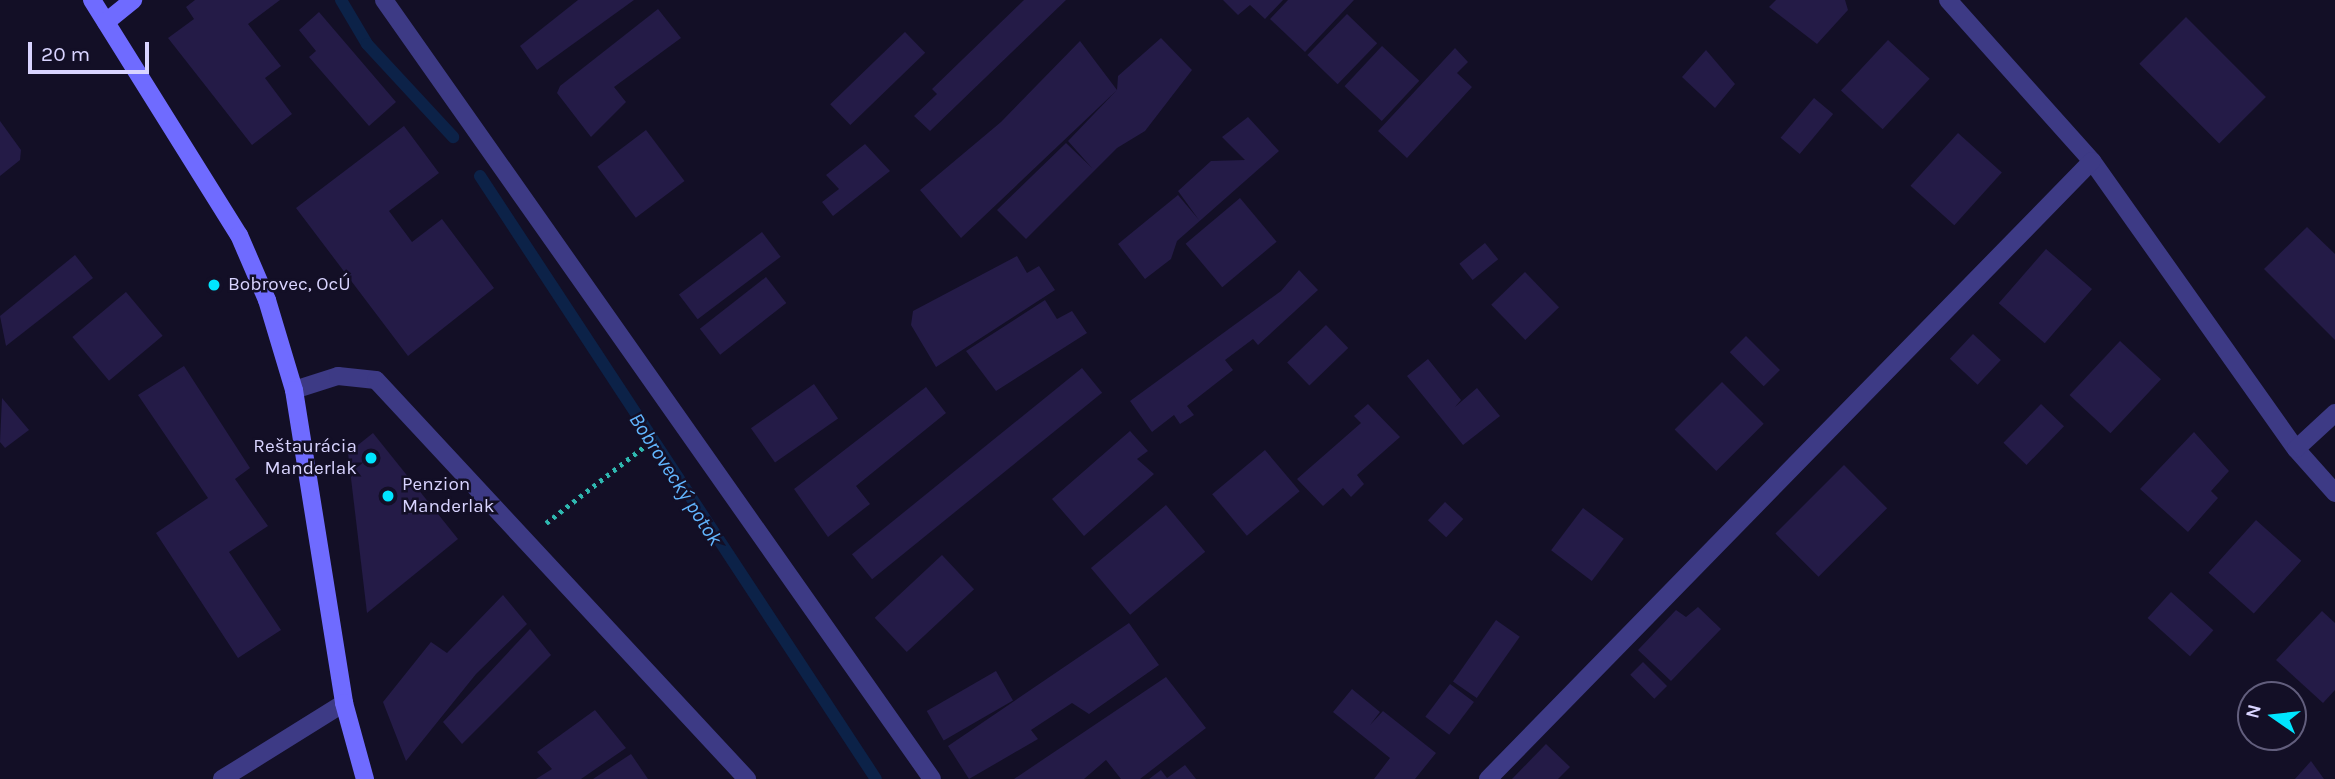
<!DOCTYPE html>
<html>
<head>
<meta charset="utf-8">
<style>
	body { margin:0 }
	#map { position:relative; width:2335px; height:779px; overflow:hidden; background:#130f26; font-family:Karla,sans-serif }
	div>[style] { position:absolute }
	.stream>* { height:12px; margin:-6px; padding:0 6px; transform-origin:6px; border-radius:6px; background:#0c2248 }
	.building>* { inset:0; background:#241b47; transform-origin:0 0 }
	.path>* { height:4.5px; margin-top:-2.25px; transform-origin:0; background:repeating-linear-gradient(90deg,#2fb8b0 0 3.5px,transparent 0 8.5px) }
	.lane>* { height:18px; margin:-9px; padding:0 9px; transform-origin:9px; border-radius:9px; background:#3d3a85 }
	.street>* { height:18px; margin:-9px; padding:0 9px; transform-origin:9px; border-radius:9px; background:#3d3a85 }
	.secondary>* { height:18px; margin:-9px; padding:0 9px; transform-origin:9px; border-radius:9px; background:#6f6bff }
	.dots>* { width:19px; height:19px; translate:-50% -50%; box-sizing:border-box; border:4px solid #130f26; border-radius:50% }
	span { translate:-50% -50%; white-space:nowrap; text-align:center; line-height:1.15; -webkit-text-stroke:5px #130f26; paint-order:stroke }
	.poi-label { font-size:19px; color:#d9d4ff }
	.left { translate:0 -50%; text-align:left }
	.right { translate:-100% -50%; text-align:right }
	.water-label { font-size:21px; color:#62b6ff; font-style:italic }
	.north { position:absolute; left:2237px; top:681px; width:70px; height:70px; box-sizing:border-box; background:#130f26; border:2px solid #625e7d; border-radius:50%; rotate:284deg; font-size:19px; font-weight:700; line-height:28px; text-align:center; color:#d9d4ff }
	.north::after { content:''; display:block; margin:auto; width:24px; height:32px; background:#00e5ff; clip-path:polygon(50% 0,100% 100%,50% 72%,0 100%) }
	.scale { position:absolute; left:28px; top:42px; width:121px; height:32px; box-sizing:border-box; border:4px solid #d9d4ff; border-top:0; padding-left:9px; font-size:21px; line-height:24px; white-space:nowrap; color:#d9d4ff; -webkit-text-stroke:5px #130f26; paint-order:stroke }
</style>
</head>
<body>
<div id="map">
	<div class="stream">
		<div style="left:341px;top:0;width:51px;rotate:59.4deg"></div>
		<div style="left:367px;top:44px;width:127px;rotate:47.2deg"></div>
		<div style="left:480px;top:176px;width:721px;rotate:56.71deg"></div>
	</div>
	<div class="building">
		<div style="clip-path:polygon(195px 0,280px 0,248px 24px,281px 66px,265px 78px,292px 114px,252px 145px,168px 38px,194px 19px,186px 7px)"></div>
		<div style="clip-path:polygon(578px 0,634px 0,537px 70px,520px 46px)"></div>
		<div style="clip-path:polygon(1024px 0,1066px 0,930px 131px,914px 116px,937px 94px,932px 89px)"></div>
		<div style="clip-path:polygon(1223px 0,1283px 0,1265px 19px,1250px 5px,1238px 15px)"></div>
		<div style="clip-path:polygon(1288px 0,1354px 0,1305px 52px,1270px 19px)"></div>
		<div style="clip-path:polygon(1776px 0,1845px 0,1848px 10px,1817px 44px,1769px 7px)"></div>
		<div style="clip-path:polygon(658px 9px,681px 38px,614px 87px,626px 102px,591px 137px,557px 93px,560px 86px)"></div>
		<div style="clip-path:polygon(319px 12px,396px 102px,369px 126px,309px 57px,316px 51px,299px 30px)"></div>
		<div style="left:1347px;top:14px;width:42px;height:57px;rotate:44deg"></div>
		<div style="left:2186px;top:17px;width:113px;height:66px;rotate:45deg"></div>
		<div style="left:905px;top:32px;width:29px;height:104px;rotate:46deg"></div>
		<div style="clip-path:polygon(1161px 38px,1192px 70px,1145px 131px,1117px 148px,1026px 239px,997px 210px,1066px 143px,1092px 168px,1068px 141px,1117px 90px,961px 238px,920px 190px,1001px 122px,1080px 41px,1117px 90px,1118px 76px)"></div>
		<div style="left:1888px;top:40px;width:57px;height:69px;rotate:43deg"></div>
		<div style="left:1382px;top:46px;width:51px;height:55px;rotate:43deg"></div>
		<div style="clip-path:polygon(1455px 48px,1468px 62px,1457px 73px,1472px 87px,1407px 158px,1378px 131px)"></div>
		<div style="clip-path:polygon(1706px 50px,1735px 84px,1715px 108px,1682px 77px)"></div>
		<div style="left:1814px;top:98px;width:25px;height:52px;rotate:40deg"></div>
		<div style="clip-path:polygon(1248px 117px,1279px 151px,1177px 241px,1171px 259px,1145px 279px,1118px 244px,1178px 195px,1199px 220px,1178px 191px,1211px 161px,1245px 160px,1222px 137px)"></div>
		<div style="clip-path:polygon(0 121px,21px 150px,20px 160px,0 176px)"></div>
		<div style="clip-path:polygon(404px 126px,439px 173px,389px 211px,412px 242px,442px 219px,494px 288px,408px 356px,296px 208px)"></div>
		<div style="left:646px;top:130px;width:64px;height:61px;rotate:53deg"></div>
		<div style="left:1958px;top:133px;width:59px;height:71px;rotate:42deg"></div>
		<div style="clip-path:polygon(865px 144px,890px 171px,833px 216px,822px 202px,839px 189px,826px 175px)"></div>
		<div style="left:1240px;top:198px;width:57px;height:71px;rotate:50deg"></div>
		<div style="clip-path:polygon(2307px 227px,2335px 254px,2335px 340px,2264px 269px)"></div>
		<div style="left:762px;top:232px;width:31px;height:104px;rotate:53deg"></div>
		<div style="left:1485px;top:243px;width:21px;height:33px;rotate:51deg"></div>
		<div style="left:2046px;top:249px;width:61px;height:72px;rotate:41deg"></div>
		<div style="clip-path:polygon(75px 255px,93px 278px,6px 346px,0 316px)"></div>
		<div style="clip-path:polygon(1017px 256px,1027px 273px,1039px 266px,1055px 290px,936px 367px,911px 325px,913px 311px)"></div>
		<div style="clip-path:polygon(1299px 270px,1318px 290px,1258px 345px,1253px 339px,1225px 360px,1233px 370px,1187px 406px,1194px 415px,1180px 424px,1174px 415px,1152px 432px,1130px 401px,1281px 291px)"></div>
		<div style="left:1525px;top:272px;width:49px;height:47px;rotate:46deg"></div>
		<div style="left:766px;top:277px;width:33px;height:84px;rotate:52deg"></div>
		<div style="left:126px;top:292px;width:57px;height:70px;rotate:50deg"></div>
		<div style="clip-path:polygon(1045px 300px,1057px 319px,1072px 311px,1087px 333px,996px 391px,966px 351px)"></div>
		<div style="left:1326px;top:325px;width:32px;height:54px;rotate:46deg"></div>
		<div style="left:1973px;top:334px;width:38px;height:34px;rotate:43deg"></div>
		<div style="left:1746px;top:336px;width:48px;height:23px;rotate:45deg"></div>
		<div style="left:2120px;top:341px;width:56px;height:74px;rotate:43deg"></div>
		<div style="clip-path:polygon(1428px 359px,1461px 400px,1455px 407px,1477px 388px,1500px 416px,1463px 445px,1407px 376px)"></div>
		<div style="clip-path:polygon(184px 366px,250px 468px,235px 479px,268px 526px,229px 552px,281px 630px,238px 658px,156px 533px,208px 498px,138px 395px)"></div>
		<div style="left:1082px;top:368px;width:32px;height:296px;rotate:51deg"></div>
		<div style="left:1722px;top:382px;width:59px;height:67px;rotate:45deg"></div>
		<div style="left:814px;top:384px;width:42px;height:77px;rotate:55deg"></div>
		<div style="clip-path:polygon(926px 387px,946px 413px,856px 486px,870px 504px,828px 537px,794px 489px)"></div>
		<div style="clip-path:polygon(2px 398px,29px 430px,5px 448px,0 442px)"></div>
		<div style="clip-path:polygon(1368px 404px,1400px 437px,1357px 475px,1364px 484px,1351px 497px,1343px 488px,1323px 506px,1297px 479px,1361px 423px,1354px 416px)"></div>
		<div style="left:2041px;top:404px;width:32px;height:54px;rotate:44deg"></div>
		<div style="clip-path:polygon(1130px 431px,1148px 451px,1137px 459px,1154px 474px,1084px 536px,1052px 499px)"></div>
		<div style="clip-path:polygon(2194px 432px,2229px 471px,2211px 491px,2218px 498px,2188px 532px,2140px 489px)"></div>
		<div style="clip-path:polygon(373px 433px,458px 539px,367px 613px,348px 453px)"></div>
		<div style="left:1265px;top:450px;width:54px;height:69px;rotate:50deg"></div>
		<div style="left:1844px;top:465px;width:61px;height:97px;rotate:45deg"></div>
		<div style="left:1445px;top:502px;width:25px;height:25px;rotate:43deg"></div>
		<div style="left:1166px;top:505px;width:61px;height:98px;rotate:50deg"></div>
		<div style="left:1583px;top:508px;width:51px;height:53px;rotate:37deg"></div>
		<div style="left:2256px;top:520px;width:61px;height:71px;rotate:42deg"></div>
		<div style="left:942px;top:555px;width:47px;height:92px;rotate:47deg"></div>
		<div style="left:2171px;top:592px;width:57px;height:35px;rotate:42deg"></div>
		<div style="clip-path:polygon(503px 595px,527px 624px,476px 674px,406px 761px,383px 702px,431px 642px,447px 653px)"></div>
		<div style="clip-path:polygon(1698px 607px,1721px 629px,1671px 681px,1638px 650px,1676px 610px,1686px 617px)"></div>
		<div style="clip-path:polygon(2322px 611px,2335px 623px,2335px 690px,2323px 703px,2276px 660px)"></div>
		<div style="left:1496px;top:620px;width:29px;height:75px;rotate:35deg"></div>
		<div style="clip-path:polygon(1129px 623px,1159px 665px,1089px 714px,1072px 703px,1031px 730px,1038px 739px,969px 779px,948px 746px)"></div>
		<div style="clip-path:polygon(530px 629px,551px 655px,462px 744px,443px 722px)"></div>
		<div style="left:1643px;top:662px;width:34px;height:18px;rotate:45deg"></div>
		<div style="left:996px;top:671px;width:34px;height:80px;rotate:60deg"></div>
		<div style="clip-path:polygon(1166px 677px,1206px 728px,1140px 779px,1121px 779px,1106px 760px,1084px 779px,1014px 779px)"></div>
		<div style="left:1450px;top:684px;width:30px;height:41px;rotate:37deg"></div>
		<div style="clip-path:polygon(1352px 689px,1380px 712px,1370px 725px,1383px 711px,1436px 753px,1415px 779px,1374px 779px,1390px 758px,1333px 712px)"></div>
		<div style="clip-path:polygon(595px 710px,626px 748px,581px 779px,536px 779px,552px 769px,537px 752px)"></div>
		<div style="clip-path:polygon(1546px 744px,1570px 767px,1558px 779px,1512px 779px)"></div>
		<div style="clip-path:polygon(631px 754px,648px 779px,593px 779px)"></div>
		<div style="clip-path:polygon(2311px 761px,2324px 779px,2295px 779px)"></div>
		<div style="clip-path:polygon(1185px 765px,1196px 779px,1149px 779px,1161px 770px,1167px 778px)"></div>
	</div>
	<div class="path">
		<div style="left:546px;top:523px;width:138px;rotate:-37.9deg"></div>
	</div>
	<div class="lane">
		<div style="left:222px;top:779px;width:144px;rotate:-31.9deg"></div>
	</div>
	<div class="street">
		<div style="left:384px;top:0;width:952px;rotate:54.87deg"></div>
		<div style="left:1948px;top:0;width:216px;rotate:48.2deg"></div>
		<div style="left:2092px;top:161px;width:353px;rotate:54.7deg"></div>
		<div style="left:2296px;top:449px;width:59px;rotate:48.4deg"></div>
		<div style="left:294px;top:390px;width:46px;rotate:-17.7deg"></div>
		<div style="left:338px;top:376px;width:38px;rotate:6deg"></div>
		<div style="left:376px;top:380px;width:545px;rotate:47.08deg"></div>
		<div style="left:2296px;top:449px;width:53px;rotate:-42.7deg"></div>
		<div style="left:1488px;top:779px;width:864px;rotate:-45.66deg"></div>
	</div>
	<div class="secondary">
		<div style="left:92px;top:0;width:277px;rotate:58deg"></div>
		<div style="left:239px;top:235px;width:71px;rotate:66.7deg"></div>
		<div style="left:267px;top:300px;width:94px;rotate:73.3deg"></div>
		<div style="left:294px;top:390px;width:317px;rotate:80.9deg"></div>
		<div style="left:344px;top:703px;width:79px;rotate:74.6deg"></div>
		<div style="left:106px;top:22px;width:35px;rotate:-39deg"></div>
	</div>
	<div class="dots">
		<div style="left:214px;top:285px;background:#00e5ff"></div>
		<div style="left:371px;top:458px;background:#00e5ff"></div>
		<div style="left:388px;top:496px;background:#00e5ff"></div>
	</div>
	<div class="poi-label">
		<span class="left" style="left:228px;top:285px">Bobrovec, OcÚ</span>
		<span class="right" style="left:357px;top:458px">Reštaurácia<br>Manderlak</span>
		<span class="left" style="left:402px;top:496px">Penzion<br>Manderlak</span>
	</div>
	<div class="water-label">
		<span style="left:676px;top:479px;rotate:57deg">Bobrovecký potok</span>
	</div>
	<div class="north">N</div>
	<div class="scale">20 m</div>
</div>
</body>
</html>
